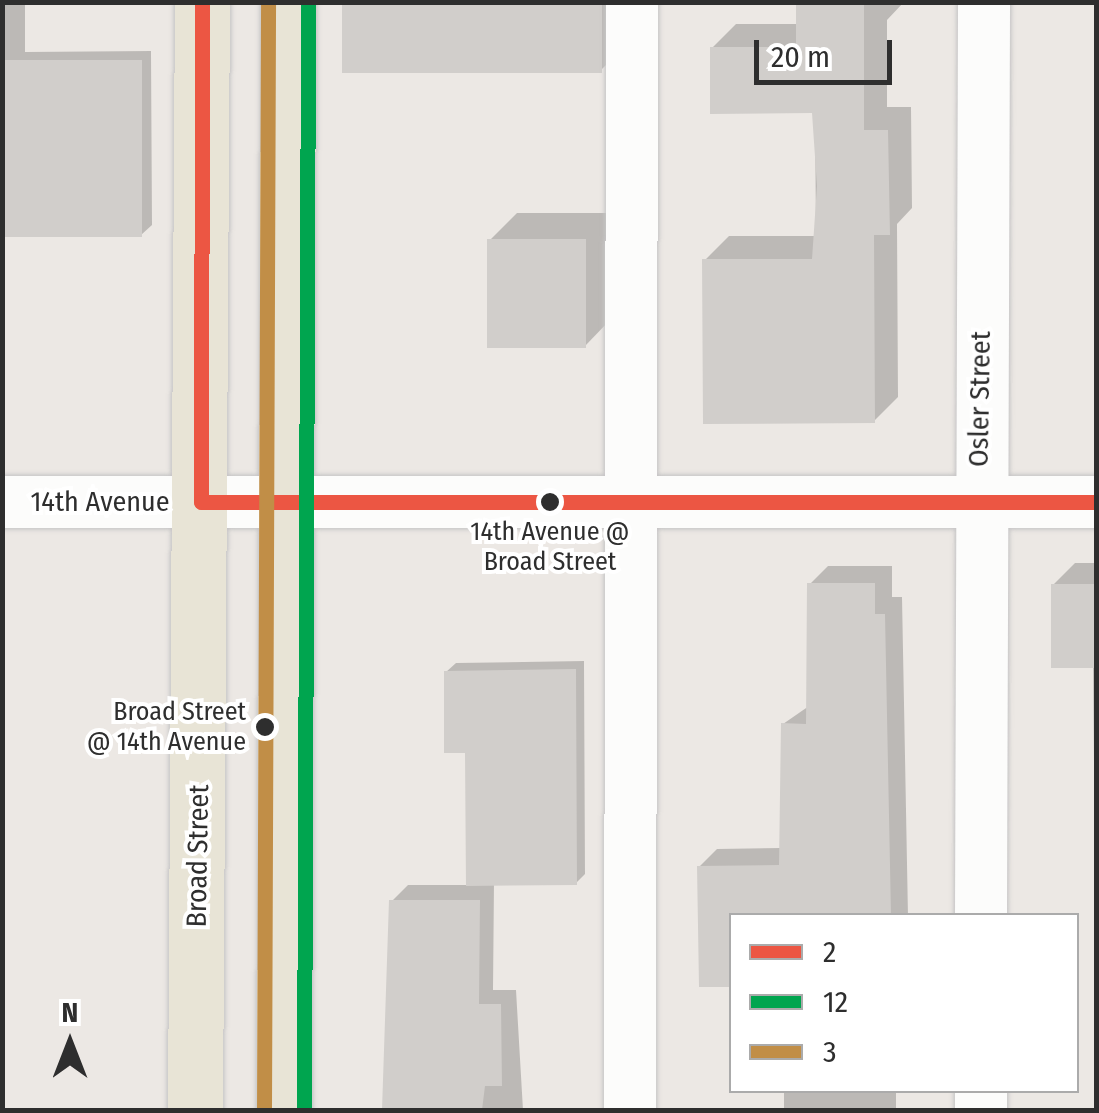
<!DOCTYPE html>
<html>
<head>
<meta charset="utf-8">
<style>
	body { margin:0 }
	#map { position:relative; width:1099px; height:1113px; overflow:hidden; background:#ece8e4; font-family:"Fira Sans Condensed",sans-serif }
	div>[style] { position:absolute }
	.shadow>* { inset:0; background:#0003; transform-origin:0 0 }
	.building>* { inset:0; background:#d1cecb; transform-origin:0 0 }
	.roads { filter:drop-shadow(0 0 2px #c5c4c5) drop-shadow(0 0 2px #c5c4c5) }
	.minor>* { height:52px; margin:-26px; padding:0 26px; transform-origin:26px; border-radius:26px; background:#fcfcfb }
	.major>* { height:55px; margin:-27.5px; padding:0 27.5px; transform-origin:27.5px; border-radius:27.5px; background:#e8e4d6 }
	.bus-1>* { height:15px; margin:-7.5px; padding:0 7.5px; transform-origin:7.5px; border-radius:7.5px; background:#ec5643 }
	.bus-2>* { height:15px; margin:-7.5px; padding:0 7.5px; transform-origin:7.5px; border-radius:7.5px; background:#00a54f }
	.bus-3>* { height:15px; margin:-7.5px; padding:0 7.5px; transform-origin:7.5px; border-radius:7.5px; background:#c18e47 }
	.dots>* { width:28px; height:28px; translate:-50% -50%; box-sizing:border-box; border:5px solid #fff; border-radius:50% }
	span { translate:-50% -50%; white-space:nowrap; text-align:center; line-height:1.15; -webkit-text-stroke:8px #fff; paint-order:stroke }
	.bus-label { font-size:26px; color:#2e2e2e }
	.right { translate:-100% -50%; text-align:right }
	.street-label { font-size:28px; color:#2e2e2e }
	.frame { position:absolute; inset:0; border:5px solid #2e2e2e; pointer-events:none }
	.legend { position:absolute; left:729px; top:913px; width:350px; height:180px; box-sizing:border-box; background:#fff; border:2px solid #ababab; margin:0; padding:12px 18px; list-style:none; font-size:30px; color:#2e2e2e }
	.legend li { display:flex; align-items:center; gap:20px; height:50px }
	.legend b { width:50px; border:2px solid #ababab }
	.north { position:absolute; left:20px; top:993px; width:100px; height:100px; -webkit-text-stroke:8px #fff; paint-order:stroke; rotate:0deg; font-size:28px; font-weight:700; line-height:40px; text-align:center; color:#2e2e2e }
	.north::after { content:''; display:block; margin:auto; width:35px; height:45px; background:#2e2e2e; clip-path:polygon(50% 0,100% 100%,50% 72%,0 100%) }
	.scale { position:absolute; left:754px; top:40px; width:138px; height:45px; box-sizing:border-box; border:5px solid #2e2e2e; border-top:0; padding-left:12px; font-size:30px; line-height:35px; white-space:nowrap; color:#2e2e2e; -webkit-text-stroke:8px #fff; paint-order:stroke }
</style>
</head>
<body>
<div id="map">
	<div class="shadow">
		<div style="clip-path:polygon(2px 2px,25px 2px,25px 52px,151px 51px,152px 225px,141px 235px,2px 235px)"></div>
		<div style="clip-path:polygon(346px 2px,644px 2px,644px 27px,601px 70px)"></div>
		<div style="clip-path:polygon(799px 2px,904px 2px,887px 20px,887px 107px,911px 107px,912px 208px,897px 224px,898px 397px,874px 421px,705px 260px,729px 236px,816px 236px,815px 111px,712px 48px,736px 24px,799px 24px)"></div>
		<div style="clip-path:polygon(517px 213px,612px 213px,612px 318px,585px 346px,490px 240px)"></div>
		<div style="clip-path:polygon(1075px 563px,1096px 563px,1096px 960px,1093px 665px,1053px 585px)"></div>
		<div style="clip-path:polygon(828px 566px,892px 566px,892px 597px,902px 597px,908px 916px,732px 916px,699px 867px,717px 849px,781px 848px,783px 724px,809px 706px,810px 584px)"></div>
		<div style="clip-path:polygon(584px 661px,585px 874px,576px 883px,494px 883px,493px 990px,516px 990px,523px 1110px,388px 1110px,392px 901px,408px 885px,468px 885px,467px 750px,446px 672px,456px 663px)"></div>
		<div style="left:784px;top:1090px;width:112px;height:20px"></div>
	</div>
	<div class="building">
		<div style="left:342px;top:2px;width:260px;height:71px"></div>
		<div style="clip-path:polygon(796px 2px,864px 2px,864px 130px,888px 130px,890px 235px,874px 235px,875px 423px,703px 424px,702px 259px,812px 259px,817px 186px,812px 113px,710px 114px,710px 47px,796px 47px)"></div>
		<div style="left:142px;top:60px;width:177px;height:140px;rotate:90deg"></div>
		<div style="left:487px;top:239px;width:99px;height:109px"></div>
		<div style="clip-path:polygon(807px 583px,875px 583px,875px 614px,885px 614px,891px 916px,732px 916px,732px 987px,699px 987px,697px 866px,779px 865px,781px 723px,806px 724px)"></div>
		<div style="left:1051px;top:584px;width:45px;height:84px"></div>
		<div style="clip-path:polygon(576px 669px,577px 885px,466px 886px,465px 753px,444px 753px,444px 671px)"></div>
		<div style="clip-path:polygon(389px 900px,480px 900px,479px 1004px,501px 1004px,502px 1086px,485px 1086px,482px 1110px,382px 1110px)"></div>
	</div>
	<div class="roads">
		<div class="minor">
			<div style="left:2px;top:502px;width:1094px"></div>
			<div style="left:981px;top:916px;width:914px;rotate:-89.81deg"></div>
			<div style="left:981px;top:1090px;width:20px;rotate:90deg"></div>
			<div style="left:630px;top:1110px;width:1108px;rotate:-89.9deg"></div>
		</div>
		<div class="major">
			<div style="left:195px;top:1110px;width:1108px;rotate:-89.64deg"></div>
			<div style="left:284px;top:1110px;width:1108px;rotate:-89.79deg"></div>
		</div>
	</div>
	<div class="bus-1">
		<div style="left:202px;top:2px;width:500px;rotate:90.11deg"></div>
		<div style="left:201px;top:502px;width:895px"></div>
	</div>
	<div class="bus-2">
		<div style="left:304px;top:1110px;width:1108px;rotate:-89.79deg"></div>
	</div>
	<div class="bus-3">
		<div style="left:264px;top:1110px;width:1108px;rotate:-89.79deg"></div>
	</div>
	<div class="dots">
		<div style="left:550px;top:502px;background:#2e2e2e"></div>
		<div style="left:265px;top:727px;background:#2e2e2e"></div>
	</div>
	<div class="bus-label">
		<span style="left:550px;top:547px">14th Avenue @<br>Broad Street</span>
		<span class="right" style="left:246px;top:727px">Broad Street<br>@ 14th Avenue</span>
	</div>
	<div class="street-label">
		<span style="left:980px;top:399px;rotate:-89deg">Osler Street</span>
		<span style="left:100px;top:502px">14th Avenue</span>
		<span style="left:198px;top:856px;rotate:-89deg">Broad Street</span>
	</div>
	<div class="frame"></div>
	<ul class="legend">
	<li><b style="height:12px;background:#ec5643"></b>2</li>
	<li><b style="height:12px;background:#00a54f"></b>12</li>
	<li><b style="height:12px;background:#c18e47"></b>3</li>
	</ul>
	<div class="north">N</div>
	<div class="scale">20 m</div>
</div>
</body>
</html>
